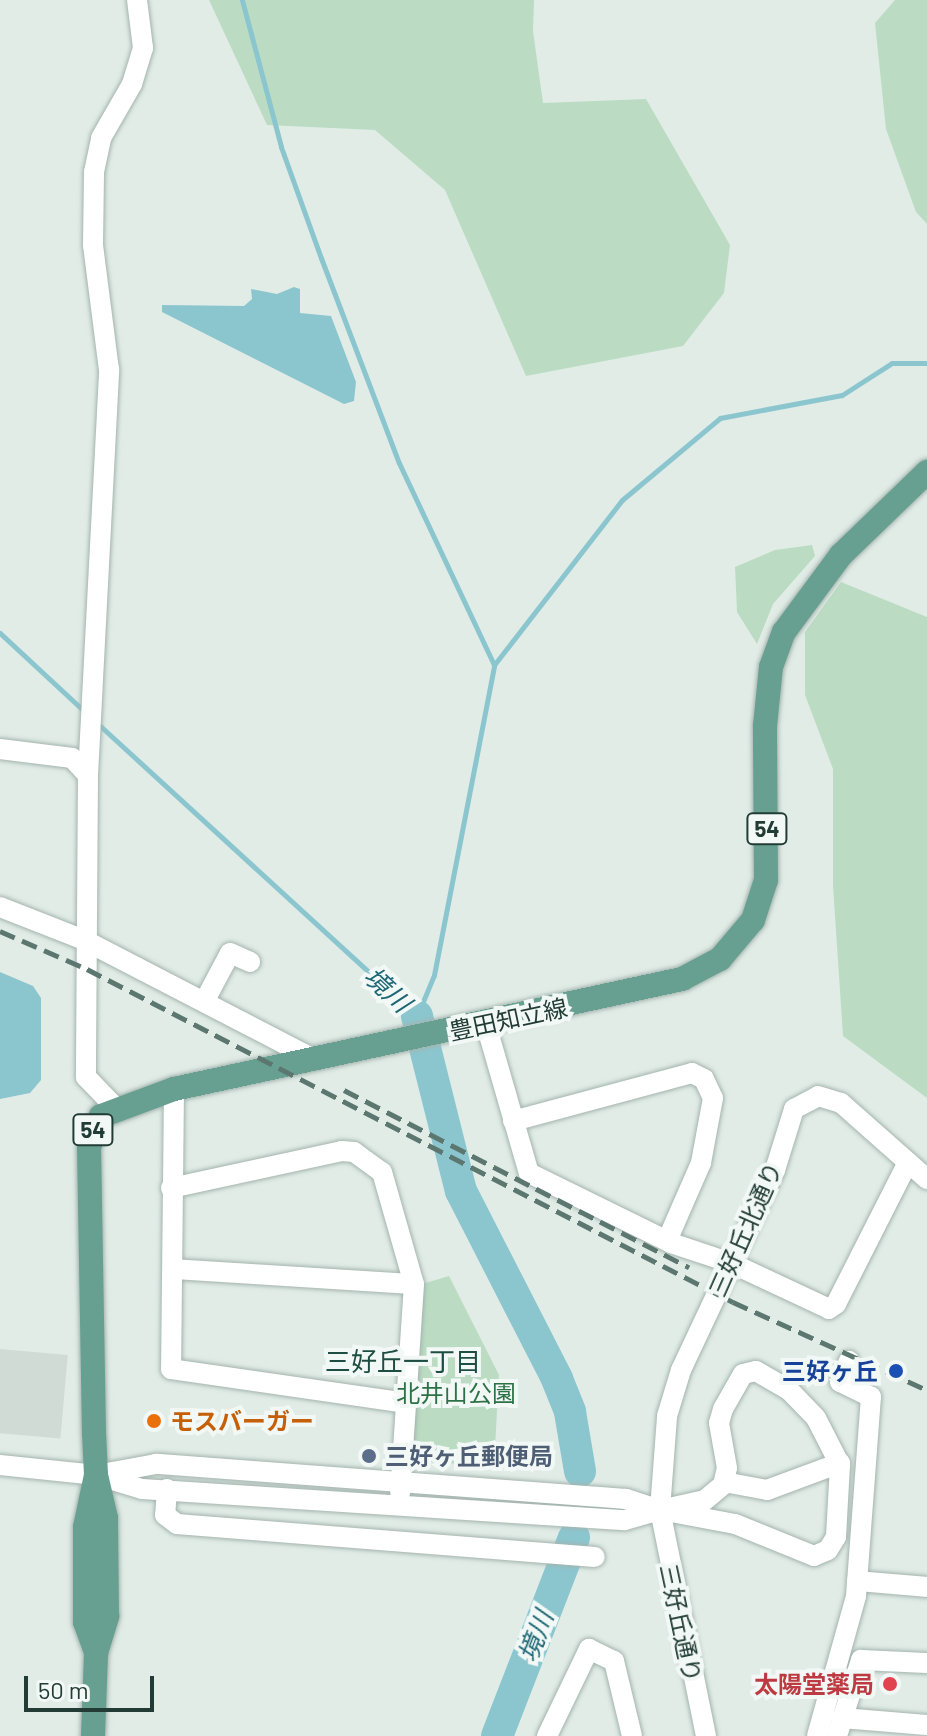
<!DOCTYPE html>
<html>
<head>
<meta charset="utf-8">
<style>
	body { margin:0 }
	#map { position:relative; width:927px; height:1736px; overflow:hidden; background:#e1ece7; font-family:Barlow,"Noto Sans JP",sans-serif }
	div>[style] { position:absolute }
	.built>* { inset:0; background:#d0dbd6; transform-origin:0 0 }
	.green>* { inset:0; background:#bbdcc3 }
	.water>* { inset:0; background:#8bc6cf }
	.stream>* { height:5px; margin:-2.5px; padding:0 2.5px; transform-origin:2.5px; border-radius:2.5px; background:#8bc6cf }
	.river>* { height:32px; margin:-16px; padding:0 16px; transform-origin:16px; border-radius:16px; background:#8bc6cf }
	.roads { filter:drop-shadow(0 0 2px #a4b4ae) drop-shadow(0 0 2px #a4b4ae) }
	.minor>* { height:20px; margin:-10px; padding:0 10px; transform-origin:10px; border-radius:10px; background:#fff }
	.major>* { height:24px; margin:-12px; padding:0 12px; transform-origin:12px; border-radius:12px; background:#67a091 }
	.rail>* { height:5px; margin-top:-2.5px; transform-origin:0; background:repeating-linear-gradient(90deg,#5c7770 0 16px,transparent 0 24px) }
	.dots>* { width:22px; height:22px; translate:-50% -50%; box-sizing:border-box; border:4px solid #f2f8f5; border-radius:50% }
	span { translate:-50% -50%; white-space:nowrap; text-align:center; line-height:1.15; -webkit-text-stroke:8px #f2f8f5; paint-order:stroke }
	.shield-label span { padding:2px 6px; background:#f2f8f5; border:2px solid; border-radius:6px; -webkit-text-stroke-width:0 }
	.shield-label { font-size:22px; color:#223c35; font-weight:700 }
	.street-label { font-size:24px; color:#223c35 }
	.transit-label { font-size:24px; color:#164399; font-weight:700 }
	.right { translate:-100% -50%; text-align:right }
	.park-label { font-size:24px; color:#2d7247 }
	.food-label { font-size:24px; color:#c56008; font-weight:700 }
	.left { translate:0 -50%; text-align:left }
	.service-label { font-size:24px; color:#4e5e75; font-weight:700 }
	.health-label { font-size:24px; color:#be3a42; font-weight:700 }
	.water-label { font-size:26px; color:#1e6876; font-style:italic }
	.neighbourhood-label { font-size:26px; color:#1e4d42 }
	.scale { position:absolute; left:24px; top:1676px; width:130px; height:36px; box-sizing:border-box; border:4px solid #223c35; border-top:0; padding-left:10px; font-size:24px; line-height:28px; white-space:nowrap; color:#223c35; -webkit-text-stroke:6px #f2f8f5; paint-order:stroke }
</style>
</head>
<body>
<div id="map">
	<div class="built">
		<div style="left:0;top:1349px;width:68px;height:84px;rotate:5deg"></div>
	</div>
	<div class="green">
		<div style="clip-path:polygon(209px 0,534px 0,533px 31px,543px 103px,646px 99px,730px 245px,724px 293px,683px 346px,526px 376px,445px 190px,375px 130px,267px 125px)"></div>
		<div style="clip-path:polygon(895px 0,927px 0,927px 224px,916px 212px,886px 129px,875px 23px)"></div>
		<div style="clip-path:polygon(812px 545px,815px 556px,773px 604px,757px 644px,737px 612px,735px 567px,775px 550px)"></div>
		<div style="clip-path:polygon(841px 582px,927px 617px,927px 1098px,843px 1036px,833px 886px,833px 769px,805px 695px,805px 632px)"></div>
		<div style="clip-path:polygon(449px 1276px,499px 1375px,494px 1466px,427px 1462px,410px 1452px,422px 1284px)"></div>
	</div>
	<div class="water">
		<div style="clip-path:polygon(294px 287px,300px 289px,300px 313px,331px 316px,356px 382px,354px 401px,344px 404px,162px 312px,162px 305px,244px 306px,252px 299px,251px 289px,277px 294px)"></div>
		<div style="clip-path:polygon(0 972px,33px 986px,41px 998px,41px 1080px,30px 1093px,0 1099px)"></div>
	</div>
	<div class="stream">
		<div style="left:242px;top:0;width:152px;rotate:75.1deg"></div>
		<div style="left:281px;top:147px;width:118px;rotate:70.2deg"></div>
		<div style="left:321px;top:258px;width:219px;rotate:69.2deg"></div>
		<div style="left:399px;top:463px;width:223px;rotate:64.8deg"></div>
		<div style="left:0;top:633px;width:115px;rotate:42.9deg"></div>
		<div style="left:97px;top:723px;width:434px;rotate:42.5deg"></div>
		<div style="left:417px;top:1016px;width:44px;rotate:-67.5deg"></div>
		<div style="left:434px;top:975px;width:316px;rotate:-79deg"></div>
		<div style="left:494px;top:665px;width:209px;rotate:-52.2deg"></div>
		<div style="left:622px;top:500px;width:128px;rotate:-39.9deg"></div>
		<div style="left:720px;top:418px;width:124px;rotate:-10.7deg"></div>
		<div style="left:842px;top:395px;width:59px;rotate:-32.6deg"></div>
		<div style="left:892px;top:363px;width:35px"></div>
	</div>
	<div class="river">
		<div style="left:417px;top:1016px;width:180px;rotate:75.9deg"></div>
		<div style="left:461px;top:1191px;width:211px;rotate:62.9deg"></div>
		<div style="left:557px;top:1379px;width:35px;rotate:68deg"></div>
		<div style="left:570px;top:1412px;width:60px;rotate:80.4deg"></div>
		<div style="left:497px;top:1736px;width:213px;rotate:-68.8deg"></div>
	</div>
	<div class="roads">
		<div class="minor">
			<div style="left:0;top:749px;width:73px;rotate:7.1deg"></div>
			<div style="left:72px;top:758px;width:23px;rotate:47deg"></div>
			<div style="left:88px;top:775px;width:302px;rotate:90.4deg"></div>
			<div style="left:86px;top:1077px;width:42px;rotate:46deg"></div>
			<div style="left:88px;top:775px;width:406px;rotate:-87deg"></div>
			<div style="left:109px;top:370px;width:126px;rotate:-97.3deg"></div>
			<div style="left:93px;top:245px;width:73px;rotate:-89.2deg"></div>
			<div style="left:94px;top:172px;width:35px;rotate:-78deg"></div>
			<div style="left:101px;top:138px;width:62px;rotate:-60.1deg"></div>
			<div style="left:132px;top:84px;width:38px;rotate:-73deg"></div>
			<div style="left:143px;top:48px;width:48px;rotate:-97.1deg"></div>
			<div style="left:0;top:907px;width:90px;rotate:21.4deg"></div>
			<div style="left:84px;top:940px;width:259px;rotate:27.4deg"></div>
			<div style="left:204px;top:1002px;width:55px;rotate:-62deg"></div>
			<div style="left:230px;top:953px;width:22px;rotate:24deg"></div>
			<div style="left:485px;top:1021px;width:158px;rotate:73.9deg"></div>
			<div style="left:529px;top:1173px;width:158px;rotate:26.2deg"></div>
			<div style="left:671px;top:1243px;width:63px;rotate:18.4deg"></div>
			<div style="left:731px;top:1263px;width:108px;rotate:25.1deg"></div>
			<div style="left:829px;top:1309px;width:9px;rotate:-36deg"></div>
			<div style="left:836px;top:1304px;width:159px;rotate:-63.1deg"></div>
			<div style="left:174px;top:1089px;width:280px;rotate:90.6deg"></div>
			<div style="left:171px;top:1369px;width:237px;rotate:8.2deg"></div>
			<div style="left:513px;top:1121px;width:185px;rotate:-15deg"></div>
			<div style="left:692px;top:1073px;width:13px;rotate:27deg"></div>
			<div style="left:704px;top:1079px;width:21px;rotate:65deg"></div>
			<div style="left:713px;top:1098px;width:66px;rotate:100.5deg"></div>
			<div style="left:701px;top:1163px;width:85px;rotate:113.6deg"></div>
			<div style="left:171px;top:1188px;width:175px;rotate:-12.2deg"></div>
			<div style="left:342px;top:1151px;width:12px;rotate:5deg"></div>
			<div style="left:354px;top:1152px;width:34px;rotate:36deg"></div>
			<div style="left:382px;top:1172px;width:116px;rotate:74.1deg"></div>
			<div style="left:414px;top:1284px;width:209px;rotate:93.8deg"></div>
			<div style="left:173px;top:1269px;width:241px;rotate:3.6deg"></div>
			<div style="left:0;top:1465px;width:97px;rotate:5.9deg"></div>
			<div style="left:96px;top:1475px;width:48px;rotate:16.9deg"></div>
			<div style="left:142px;top:1489px;width:484px;rotate:3.7deg"></div>
			<div style="left:625px;top:1520px;width:36px;rotate:-16deg"></div>
			<div style="left:660px;top:1510px;width:46px;rotate:-12.5deg"></div>
			<div style="left:705px;top:1500px;width:23px;rotate:-40deg"></div>
			<div style="left:723px;top:1485px;width:17px;rotate:-77deg"></div>
			<div style="left:727px;top:1468px;width:46px;rotate:-100.1deg"></div>
			<div style="left:719px;top:1423px;width:15px;rotate:-74deg"></div>
			<div style="left:723px;top:1409px;width:40px;rotate:-60.3deg"></div>
			<div style="left:743px;top:1374px;width:13px;rotate:-13deg"></div>
			<div style="left:756px;top:1371px;width:39px;rotate:30deg"></div>
			<div style="left:790px;top:1391px;width:37px;rotate:46deg"></div>
			<div style="left:816px;top:1418px;width:53px;rotate:62.9deg"></div>
			<div style="left:840px;top:1465px;width:72px;rotate:93.2deg"></div>
			<div style="left:836px;top:1537px;width:15px;rotate:122deg"></div>
			<div style="left:828px;top:1550px;width:15px;rotate:157deg"></div>
			<div style="left:814px;top:1556px;width:85px;rotate:-157.9deg"></div>
			<div style="left:735px;top:1524px;width:76px;rotate:-169.4deg"></div>
			<div style="left:660px;top:1510px;width:36px;rotate:-162deg"></div>
			<div style="left:626px;top:1499px;width:471px;rotate:-175.7deg"></div>
			<div style="left:156px;top:1464px;width:61px;rotate:169.6deg"></div>
			<div style="left:724px;top:1482px;width:44px;rotate:10.5deg"></div>
			<div style="left:767px;top:1490px;width:78px;rotate:-20.3deg"></div>
			<div style="left:167px;top:1489px;width:26px;rotate:94deg"></div>
			<div style="left:165px;top:1515px;width:15px;rotate:37deg"></div>
			<div style="left:177px;top:1524px;width:419px;rotate:4.5deg"></div>
			<div style="left:857px;top:1581px;width:70px;rotate:4.9deg"></div>
			<div style="left:842px;top:1718px;width:85px;rotate:4.7deg"></div>
			<div style="left:547px;top:1736px;width:97px;rotate:-64.2deg"></div>
			<div style="left:589px;top:1649px;width:28px;rotate:26deg"></div>
			<div style="left:614px;top:1661px;width:77px;rotate:76.5deg"></div>
			<div style="left:706px;top:1736px;width:231px;rotate:-101.5deg"></div>
			<div style="left:660px;top:1510px;width:94px;rotate:-85.7deg"></div>
			<div style="left:667px;top:1416px;width:48px;rotate:-73.1deg"></div>
			<div style="left:681px;top:1370px;width:221px;rotate:-64.8deg"></div>
			<div style="left:775px;top:1170px;width:64px;rotate:-72.7deg"></div>
			<div style="left:794px;top:1109px;width:27px;rotate:-28deg"></div>
			<div style="left:818px;top:1096px;width:24px;rotate:17deg"></div>
			<div style="left:841px;top:1103px;width:115px;rotate:41.5deg"></div>
			<div style="left:817px;top:1736px;width:145px;rotate:-74.4deg"></div>
			<div style="left:856px;top:1596px;width:200px;rotate:-85.7deg"></div>
			<div style="left:871px;top:1397px;width:34px;rotate:-154deg"></div>
			<div style="left:840px;top:1382px;width:23px;rotate:-67deg"></div>
			<div style="left:837px;top:1736px;width:80px;rotate:-72.5deg"></div>
			<div style="left:861px;top:1660px;width:66px;rotate:2.6deg"></div>
		</div>
		<div class="major">
			<div style="left:96px;top:1475px;width:53px;rotate:101.9deg"></div>
			<div style="left:85px;top:1527px;width:95px;rotate:90deg"></div>
			<div style="left:85px;top:1622px;width:33px;rotate:70deg"></div>
			<div style="left:93px;top:1736px;width:83px;rotate:-87.9deg"></div>
			<div style="left:96px;top:1653px;width:39px;rotate:-73deg"></div>
			<div style="left:107px;top:1616px;width:98px;rotate:-90.6deg"></div>
			<div style="left:106px;top:1518px;width:44px;rotate:-103.1deg"></div>
			<div style="left:96px;top:1475px;width:42px;rotate:-92.7deg"></div>
			<div style="left:94px;top:1433px;width:286px;rotate:-91deg"></div>
			<div style="left:89px;top:1147px;width:33px;rotate:-69deg"></div>
			<div style="left:101px;top:1116px;width:78px;rotate:-20.3deg"></div>
			<div style="left:174px;top:1089px;width:520px;rotate:-12.22deg"></div>
			<div style="left:682px;top:979px;width:43px;rotate:-27.8deg"></div>
			<div style="left:720px;top:959px;width:51px;rotate:-49.8deg"></div>
			<div style="left:753px;top:920px;width:42px;rotate:-72deg"></div>
			<div style="left:766px;top:880px;width:154px;rotate:-90.4deg"></div>
			<div style="left:765px;top:726px;width:59px;rotate:-84.2deg"></div>
			<div style="left:771px;top:667px;width:37px;rotate:-70deg"></div>
			<div style="left:784px;top:632px;width:96px;rotate:-53.5deg"></div>
			<div style="left:841px;top:555px;width:120px;rotate:-44deg"></div>
		</div>
	</div>
	<div class="rail">
		<div style="left:0;top:931px;width:95px;rotate:23.6deg"></div>
		<div style="left:87px;top:969px;width:727px;rotate:27.27deg"></div>
		<div style="left:733px;top:1302px;width:213px;rotate:24.4deg"></div>
		<div style="left:344px;top:1090px;width:388px;rotate:27.2deg"></div>
	</div>
	<div class="dots">
		<div style="left:896px;top:1371px;background:#1a4fb4"></div>
		<div style="left:154px;top:1421px;background:#e8710a"></div>
		<div style="left:369px;top:1456px;background:#5c6f8a"></div>
		<div style="left:890px;top:1684px;background:#e0444e"></div>
	</div>
	<div class="shield-label">
		<span style="left:767px;top:829px">54</span>
		<span style="left:93px;top:1130px">54</span>
	</div>
	<div class="street-label">
		<span style="left:508px;top:1019px;rotate:-12deg">豊田知立線</span>
		<span style="left:745px;top:1229px;rotate:-66deg">三好丘北通り</span>
		<span style="left:681px;top:1623px;rotate:78deg">三好丘通り</span>
	</div>
	<div class="transit-label">
		<span class="right" style="left:878px;top:1371px">三好ヶ丘</span>
	</div>
	<div class="park-label">
		<span style="left:456px;top:1393px">北井山公園</span>
	</div>
	<div class="food-label">
		<span class="left" style="left:170px;top:1421px">モスバーガー</span>
	</div>
	<div class="service-label">
		<span class="left" style="left:385px;top:1456px">三好ヶ丘郵便局</span>
	</div>
	<div class="health-label">
		<span class="right" style="left:874px;top:1684px">太陽堂薬局</span>
	</div>
	<div class="water-label">
		<span style="left:388px;top:989px;rotate:43deg">境川</span>
		<span style="left:535px;top:1636px;rotate:-69deg">境川</span>
	</div>
	<div class="neighbourhood-label">
		<span style="left:403px;top:1361px">三好丘一丁目</span>
	</div>
	<div class="scale">50 m</div>
</div>
</body>
</html>
